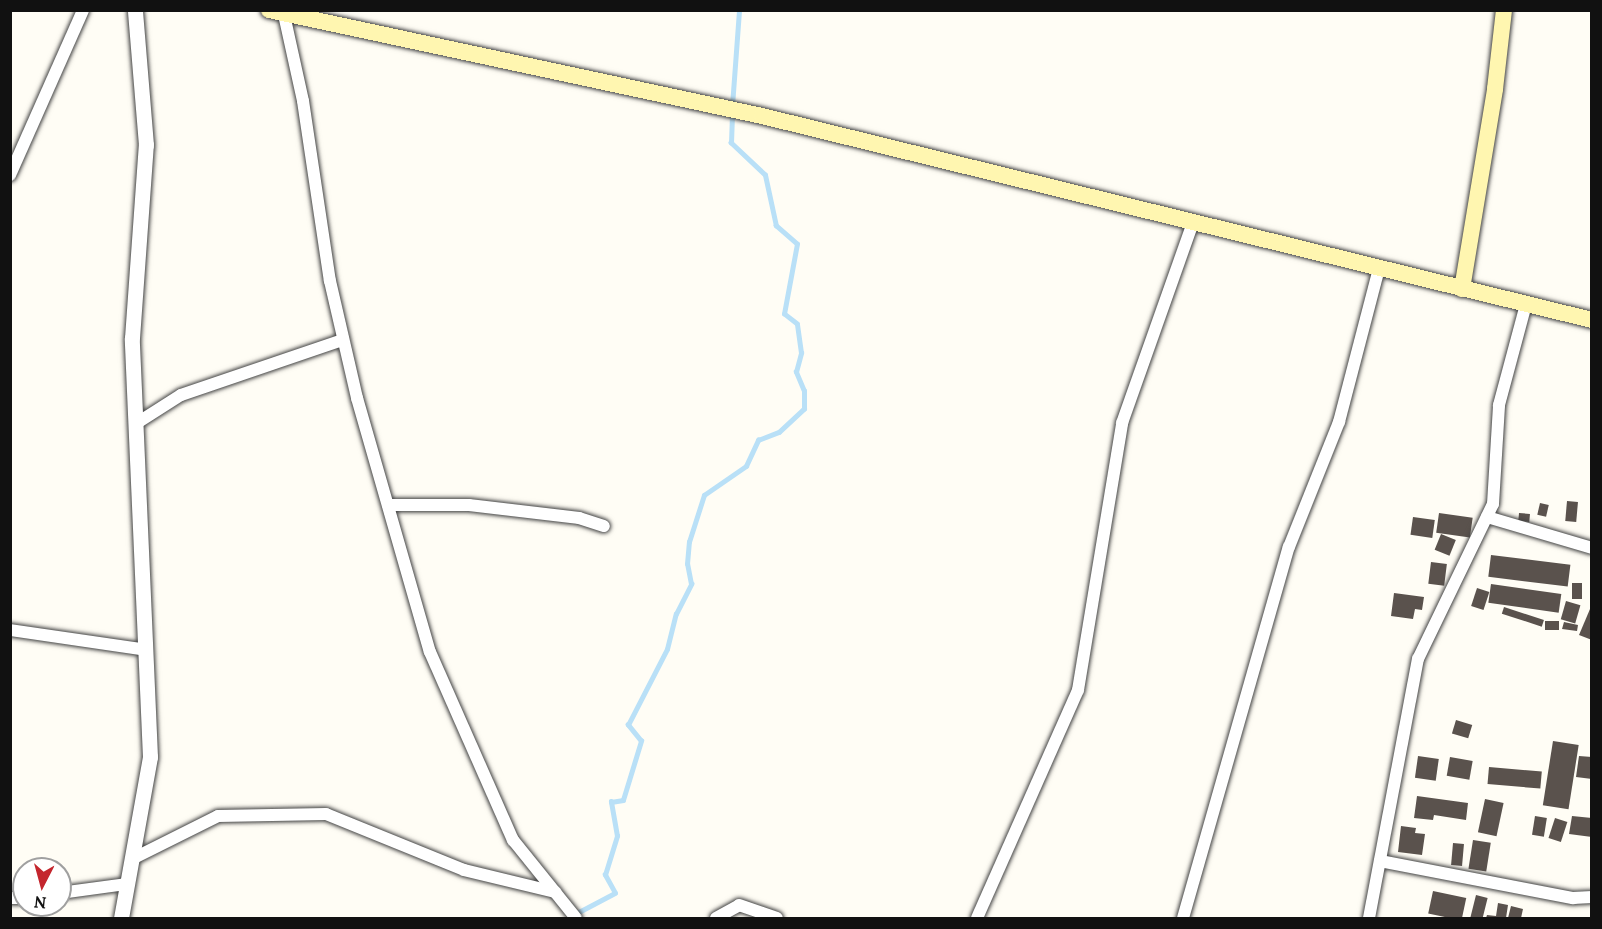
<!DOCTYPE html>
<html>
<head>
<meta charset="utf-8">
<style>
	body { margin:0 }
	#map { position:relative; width:1602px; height:929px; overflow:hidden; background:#fffdf5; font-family:Lora,serif }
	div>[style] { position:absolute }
	.stream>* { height:4.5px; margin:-2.25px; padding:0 2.25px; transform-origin:2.25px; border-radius:2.25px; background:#b9e0f7 }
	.building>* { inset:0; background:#5a524d; transform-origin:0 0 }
	.roads { filter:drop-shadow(0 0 2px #444) drop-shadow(0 0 2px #444) }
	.minor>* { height:12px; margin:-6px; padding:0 6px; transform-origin:6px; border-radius:6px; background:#fff }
	.tertiary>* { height:15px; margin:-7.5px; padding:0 7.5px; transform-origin:7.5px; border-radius:7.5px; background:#fff }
	.secondary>* { height:16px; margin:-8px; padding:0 8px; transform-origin:8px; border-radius:8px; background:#fff6b0 }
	span { translate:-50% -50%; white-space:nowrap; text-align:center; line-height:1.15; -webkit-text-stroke:6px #fff; paint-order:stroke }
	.frame { position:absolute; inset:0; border:12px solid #111; pointer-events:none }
	.north { position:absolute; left:12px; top:857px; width:60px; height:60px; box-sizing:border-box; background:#fff; border:2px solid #a0a0a0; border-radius:50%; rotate:186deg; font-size:16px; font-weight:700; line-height:24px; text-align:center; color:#111 }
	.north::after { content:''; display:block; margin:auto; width:21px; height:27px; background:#c4262e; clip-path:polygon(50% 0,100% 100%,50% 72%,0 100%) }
</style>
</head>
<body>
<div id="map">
	<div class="stream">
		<div style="left:732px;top:106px;width:96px;rotate:-85.8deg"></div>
		<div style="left:575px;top:914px;width:45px;rotate:-27.7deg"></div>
		<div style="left:615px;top:893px;width:21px;rotate:-119deg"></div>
		<div style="left:605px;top:875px;width:41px;rotate:-72.9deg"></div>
		<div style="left:617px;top:836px;width:35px;rotate:-100deg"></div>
		<div style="left:611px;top:802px;width:12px;rotate:-9deg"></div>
		<div style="left:623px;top:800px;width:62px;rotate:-73deg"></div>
		<div style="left:641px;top:741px;width:21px;rotate:-129deg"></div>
		<div style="left:628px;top:725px;width:85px;rotate:-62.8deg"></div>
		<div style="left:667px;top:649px;width:36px;rotate:-76deg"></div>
		<div style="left:676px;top:614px;width:34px;rotate:-63deg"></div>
		<div style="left:691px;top:584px;width:20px;rotate:-101deg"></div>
		<div style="left:687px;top:564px;width:22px;rotate:-85deg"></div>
		<div style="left:689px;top:542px;width:49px;rotate:-72.3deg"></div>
		<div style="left:704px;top:495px;width:51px;rotate:-34.6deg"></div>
		<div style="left:746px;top:466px;width:29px;rotate:-65deg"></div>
		<div style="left:758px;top:440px;width:22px;rotate:-21deg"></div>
		<div style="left:779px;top:432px;width:34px;rotate:-43deg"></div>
		<div style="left:804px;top:409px;width:18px;rotate:-90deg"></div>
		<div style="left:804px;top:391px;width:21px;rotate:-113deg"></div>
		<div style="left:796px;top:372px;width:20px;rotate:-75deg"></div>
		<div style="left:801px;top:353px;width:29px;rotate:-98deg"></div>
		<div style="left:797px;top:324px;width:16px;rotate:-142deg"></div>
		<div style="left:784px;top:314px;width:71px;rotate:-79.5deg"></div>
		<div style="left:797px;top:244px;width:28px;rotate:-139deg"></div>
		<div style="left:776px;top:226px;width:52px;rotate:-102.2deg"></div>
		<div style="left:765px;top:175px;width:47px;rotate:-136.7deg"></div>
		<div style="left:731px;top:143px;width:29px;rotate:-88deg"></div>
	</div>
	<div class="building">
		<div style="left:1567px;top:501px;width:11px;height:20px;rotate:5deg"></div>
		<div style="left:1540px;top:503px;width:9px;height:12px;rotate:13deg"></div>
		<div style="left:1439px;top:513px;width:34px;height:20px;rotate:8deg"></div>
		<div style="left:1519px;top:513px;width:11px;height:8px;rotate:5deg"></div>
		<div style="left:1413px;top:517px;width:22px;height:18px;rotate:8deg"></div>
		<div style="left:1441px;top:534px;width:16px;height:17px;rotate:22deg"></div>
		<div style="left:1491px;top:555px;width:80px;height:22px;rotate:7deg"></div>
		<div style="left:1431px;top:562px;width:16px;height:22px;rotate:7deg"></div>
		<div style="left:1572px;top:583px;width:10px;height:16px"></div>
		<div style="left:1491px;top:584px;width:71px;height:19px;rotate:8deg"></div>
		<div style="left:1477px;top:588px;width:13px;height:19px;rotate:18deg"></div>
		<div style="clip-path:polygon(1394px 593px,1424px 597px,1422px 610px,1415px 609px,1413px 619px,1391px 616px)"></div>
		<div style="left:1566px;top:601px;width:15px;height:19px;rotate:16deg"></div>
		<div style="left:1504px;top:607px;width:42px;height:7px;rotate:18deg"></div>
		<div style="clip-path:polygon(1590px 609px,1592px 610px,1592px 640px,1579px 635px)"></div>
		<div style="left:1545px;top:621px;width:14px;height:9px"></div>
		<div style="clip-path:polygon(1564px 622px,1578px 625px,1577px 631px,1562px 629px)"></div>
		<div style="left:1456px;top:720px;width:17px;height:14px;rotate:17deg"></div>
		<div style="left:1553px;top:741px;width:26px;height:65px;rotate:9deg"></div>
		<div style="left:1418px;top:756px;width:21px;height:22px;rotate:8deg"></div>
		<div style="clip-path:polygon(1579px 756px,1592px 757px,1592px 779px,1576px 777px)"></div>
		<div style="left:1450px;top:757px;width:23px;height:19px;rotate:10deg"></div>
		<div style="left:1489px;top:767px;width:53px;height:17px;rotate:5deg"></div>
		<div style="clip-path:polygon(1417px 796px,1468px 803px,1466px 820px,1434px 815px,1433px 820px,1414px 818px)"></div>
		<div style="left:1485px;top:799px;width:19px;height:34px;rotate:12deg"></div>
		<div style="left:1535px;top:816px;width:12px;height:19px;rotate:9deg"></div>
		<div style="clip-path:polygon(1572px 816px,1592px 818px,1592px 837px,1569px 834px)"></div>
		<div style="left:1555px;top:818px;width:13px;height:21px;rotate:18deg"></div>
		<div style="clip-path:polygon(1401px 826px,1416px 828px,1415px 833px,1425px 834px,1422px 855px,1398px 852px)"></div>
		<div style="left:1473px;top:840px;width:18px;height:29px;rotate:9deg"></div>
		<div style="left:1453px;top:843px;width:11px;height:22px;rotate:5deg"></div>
		<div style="left:1433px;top:891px;width:34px;height:23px;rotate:12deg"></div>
		<div style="left:1476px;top:895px;width:12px;height:23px;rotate:14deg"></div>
		<div style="clip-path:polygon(1498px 903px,1508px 905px,1506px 918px,1486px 918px,1487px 915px,1496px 916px)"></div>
		<div style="clip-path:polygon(1511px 906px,1523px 909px,1521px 918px,1508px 918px)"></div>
	</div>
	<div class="roads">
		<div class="minor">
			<div style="left:283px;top:10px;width:93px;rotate:77.6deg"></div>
			<div style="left:303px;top:101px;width:182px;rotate:81.5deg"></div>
			<div style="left:330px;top:281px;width:120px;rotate:77deg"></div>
			<div style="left:357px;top:398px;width:264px;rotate:74deg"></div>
			<div style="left:430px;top:652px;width:206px;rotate:66.2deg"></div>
			<div style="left:513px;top:840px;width:100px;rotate:51.1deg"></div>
			<div style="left:10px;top:175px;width:180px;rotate:-66.1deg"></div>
			<div style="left:137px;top:423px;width:52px;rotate:-32.5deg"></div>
			<div style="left:181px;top:395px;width:171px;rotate:-18.8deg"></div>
			<div style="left:388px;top:505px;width:81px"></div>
			<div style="left:469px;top:505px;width:111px;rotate:6.7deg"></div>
			<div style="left:579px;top:518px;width:26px;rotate:18deg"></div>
			<div style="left:1487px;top:517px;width:109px;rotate:16.4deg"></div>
			<div style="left:10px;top:630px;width:138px;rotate:8.3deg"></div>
			<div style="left:132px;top:859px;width:96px;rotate:-26.6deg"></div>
			<div style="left:218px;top:816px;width:108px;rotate:-1.1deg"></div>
			<div style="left:326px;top:814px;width:149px;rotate:22.1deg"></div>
			<div style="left:464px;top:870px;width:94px;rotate:13.6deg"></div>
			<div style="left:1380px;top:861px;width:197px;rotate:10.9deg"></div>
			<div style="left:1573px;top:898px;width:19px;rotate:-3deg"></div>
			<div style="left:60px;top:893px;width:68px;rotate:-7.7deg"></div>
			<div style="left:10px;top:898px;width:14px"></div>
			<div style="left:716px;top:918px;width:26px;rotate:-29deg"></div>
			<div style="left:739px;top:905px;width:40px;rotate:18.9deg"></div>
			<div style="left:977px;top:918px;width:249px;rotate:-66.1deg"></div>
			<div style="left:1078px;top:690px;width:271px;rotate:-80.6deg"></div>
			<div style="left:1122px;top:423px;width:213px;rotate:-70.5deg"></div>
			<div style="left:1183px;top:918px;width:386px;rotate:-74.1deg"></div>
			<div style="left:1289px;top:547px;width:135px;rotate:-68.2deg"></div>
			<div style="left:1339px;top:422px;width:159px;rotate:-75.4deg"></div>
			<div style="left:1369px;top:918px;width:264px;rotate:-79.3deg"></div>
			<div style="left:1418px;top:659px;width:172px;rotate:-64.2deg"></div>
			<div style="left:1493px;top:504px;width:99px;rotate:-86.5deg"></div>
			<div style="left:1499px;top:405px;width:105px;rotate:-75deg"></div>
		</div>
		<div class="tertiary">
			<div style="left:121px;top:918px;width:164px;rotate:-79.8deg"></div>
			<div style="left:150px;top:757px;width:419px;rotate:-92.5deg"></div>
			<div style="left:132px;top:338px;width:194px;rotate:-85.9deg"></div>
			<div style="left:146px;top:145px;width:135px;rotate:-94.7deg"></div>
		</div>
		<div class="secondary">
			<div style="left:269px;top:10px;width:504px;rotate:12.13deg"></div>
			<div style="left:762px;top:116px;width:855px;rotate:13.81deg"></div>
			<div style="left:1462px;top:289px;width:203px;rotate:-80.6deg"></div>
			<div style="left:1495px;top:89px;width:80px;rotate:-83.5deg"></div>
		</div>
	</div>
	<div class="frame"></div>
	<div class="north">N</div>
</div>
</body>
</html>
